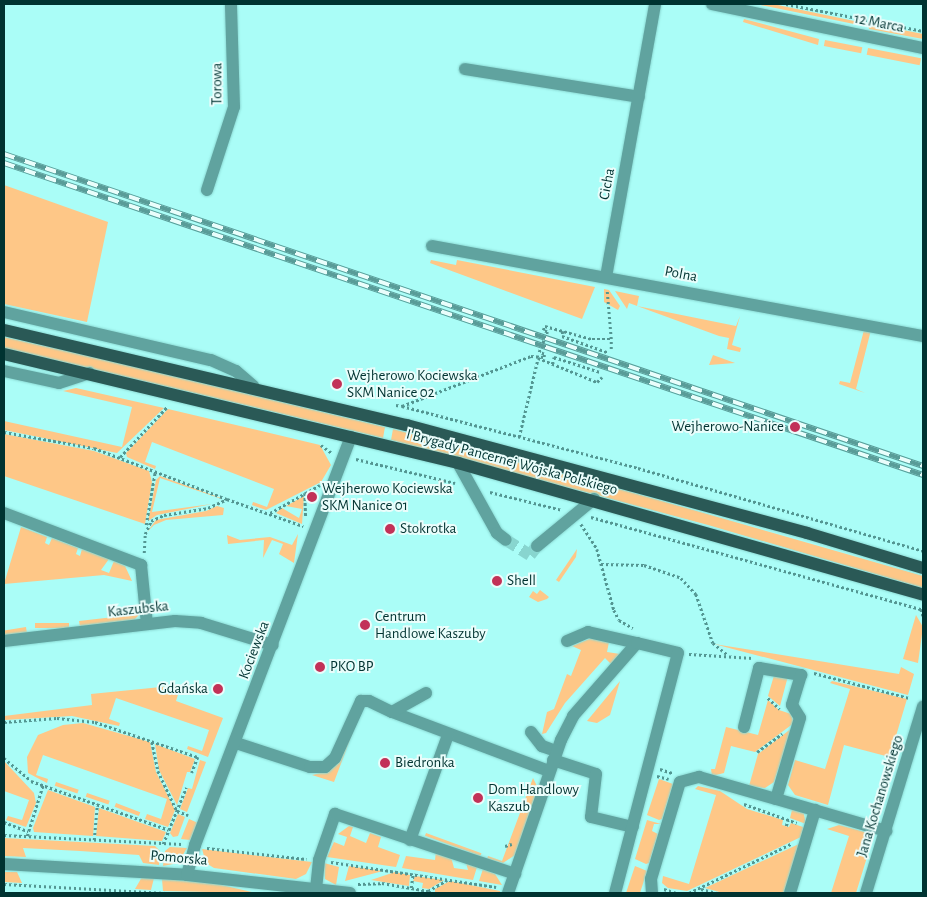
<!DOCTYPE html>
<html>
<head>
<meta charset="utf-8">
<style>
	body { margin:0 }
	#map { position:relative; width:927px; height:897px; overflow:hidden; background:#aafdf7; font-family:"Alegreya Sans",sans-serif }
	div>[style] { position:absolute }
	.green>* { inset:0; background:#fec787; transform-origin:0 0 }
	.minor-tunnel>* { height:12px; margin-top:-6px; transform-origin:0; background:repeating-linear-gradient(90deg,#88d5cf 0 12px,transparent 0 18px) }
	.path>* { height:2.5px; margin-top:-1.25px; transform-origin:0; background:repeating-linear-gradient(90deg,#539692 0 2.5px,transparent 0 5px) }
	.roads { filter:drop-shadow(0 0 1px #8bd9d3) drop-shadow(0 0 1px #8bd9d3) }
	.minor>* { height:12px; margin:-6px; padding:0 6px; transform-origin:6px; border-radius:6px; background:#60a39f }
	.major>* { height:12px; margin:-6px; padding:0 6px; transform-origin:6px; border-radius:6px; background:#2a5956 }
	.rail>* { height:5.5px; margin-top:-2.75px; transform-origin:0; background:repeating-linear-gradient(90deg,#eafdfb 0 11px,#599c98 0 22px); box-sizing:border-box; border-block:1px solid #599c98 }
	.dots>* { width:14px; height:14px; translate:-50% -50%; box-sizing:border-box; border:2px solid #eafdfb; border-radius:50% }
	span { translate:-50% -50%; white-space:nowrap; text-align:center; line-height:1.15; -webkit-text-stroke:4px #eafdfb; paint-order:stroke }
	.street-label { font-size:15px; color:#003331 }
	.poi-label { font-size:15px; color:#003331 }
	.left { translate:0 -50%; text-align:left }
	.right { translate:-100% -50%; text-align:right }
	.frame { position:absolute; inset:0; border:5px solid #003331; pointer-events:none }
</style>
</head>
<body>
<div id="map">
	<div class="green">
		<div style="clip-path:polygon(756px 4px,773px 4px,859px 22px,859px 25px)"></div>
		<div style="clip-path:polygon(744px 19px,819px 39px,818px 45px,743px 22px)"></div>
		<div style="clip-path:polygon(868px 23px,923px 34px,923px 39px,869px 29px)"></div>
		<div style="left:825px;top:40px;width:38px;height:6px;rotate:11deg"></div>
		<div style="left:868px;top:48px;width:54px;height:7px;rotate:11deg"></div>
		<div style="clip-path:polygon(4px 185px,108px 222px,87px 322px,4px 304px)"></div>
		<div style="clip-path:polygon(431px 260px,456px 265px,457px 260px,595px 287px,582px 319px,430px 263px)"></div>
		<div style="clip-path:polygon(604px 289px,609px 290px,620px 306px,618px 310px,604px 302px)"></div>
		<div style="clip-path:polygon(615px 291px,639px 296px,637px 306px,736px 326px,740px 316px,732px 345px,741px 348px,740px 352px,727px 349px,729px 338px,719px 336px,629px 303px,627px 309px)"></div>
		<div style="clip-path:polygon(864px 330px,871px 330px,856px 389px,865px 393px,839px 384px,840px 381px,850px 383px)"></div>
		<div style="clip-path:polygon(4px 337px,94px 357px,385px 427px,383px 438px,4px 348px)"></div>
		<div style="clip-path:polygon(713px 355px,735px 363px,709px 365px)"></div>
		<div style="clip-path:polygon(76px 388px,164px 408px,117px 453px,4px 430px,4px 421px,122px 447px,132px 407px,63px 391px)"></div>
		<div style="clip-path:polygon(168px 409px,320px 445px,331px 465px,321px 482px,266px 510px,252px 505px,253px 502px,267px 507px,274px 489px,152px 442px,145px 462px,156px 466px,155px 469px,127px 457px,126px 453px)"></div>
		<div style="clip-path:polygon(393px 429px,634px 493px,923px 576px,923px 588px,708px 525px,391px 440px)"></div>
		<div style="clip-path:polygon(4px 434px,94px 451px,149px 471px,152px 482px,145px 524px,4px 476px)"></div>
		<div style="clip-path:polygon(160px 476px,221px 498px,222px 499px,160px 478px,152px 512px,212px 504px,157px 515px,148px 521px,156px 480px)"></div>
		<div style="clip-path:polygon(304px 496px,302px 524px,276px 513px,282px 508px,299px 518px,302px 509px,286px 506px)"></div>
		<div style="clip-path:polygon(217px 506px,224px 508px,223px 515px,166px 520px,154px 525px,147px 532px,156px 520px,206px 511px)"></div>
		<div style="clip-path:polygon(21px 527px,47px 537px,45px 543px,49px 545px,52px 538px,78px 548px,76px 554px,80px 556px,82px 549px,109px 559px,101px 570px,109px 573px,114px 561px,125px 566px,132px 581px,104px 575px,4px 584px)"></div>
		<div style="clip-path:polygon(298px 534px,294px 563px,279px 554px,283px 544px,272px 540px,263px 558px,264px 540px,228px 544px,227px 535px,240px 540px,270px 537px,292px 545px)"></div>
		<div style="clip-path:polygon(577px 549px,576px 557px,559px 582px,556px 580px)"></div>
		<div style="clip-path:polygon(540px 590px,549px 597px,547px 599px,538px 602px,529px 597px,533px 591px,537px 594px)"></div>
		<div style="clip-path:polygon(140px 614px,134px 620px,80px 627px,79px 621px)"></div>
		<div style="clip-path:polygon(916px 615px,923px 627px,918px 663px,903px 659px)"></div>
		<div style="left:69px;top:623px;width:5px;height:34px;rotate:90deg"></div>
		<div style="left:26px;top:627px;width:6px;height:22px;rotate:81deg"></div>
		<div style="clip-path:polygon(594px 637px,609px 642px,607px 652px,620px 654px,611px 664px,605px 658px,565px 703px,546px 733px,542px 734px,547px 712px,554px 709px,567px 674px,571px 676px,581px 650px,572px 646px)"></div>
		<div style="clip-path:polygon(714px 644px,899px 674px,901px 667px,914px 674px,908px 695px)"></div>
		<div style="clip-path:polygon(775px 672px,788px 676px,780px 706px,768px 696px)"></div>
		<div style="clip-path:polygon(620px 681px,610px 715px,597px 723px,587px 721px)"></div>
		<div style="clip-path:polygon(832px 681px,907px 699px,893px 746px,897px 759px,844px 745px,828px 805px,795px 795px,788px 785px,795px 760px,825px 769px,850px 689px,830px 683px)"></div>
		<div style="clip-path:polygon(181px 685px,176px 701px,223px 718px,208px 757px,187px 749px,188px 746px,202px 751px,209px 730px,116px 698px,109px 719px,120px 723px,119px 726px,72px 716px,4px 720px,4px 716px,92px 705px,91px 694px)"></div>
		<div style="clip-path:polygon(768px 700px,779px 710px,791px 714px,794px 723px,755px 752px,731px 746px,724px 773px,712px 776px,711px 769px,715px 769px,726px 727px,758px 735px)"></div>
		<div style="clip-path:polygon(358px 710px,361px 711px,334px 782px,312px 775px,329px 771px,338px 763px)"></div>
		<div style="clip-path:polygon(83px 723px,150px 742px,156px 772px,175px 810px,168px 827px,145px 819px,147px 814px,161px 819px,167px 799px,43px 755px,36px 775px,48px 779px,47px 783px,28px 773px,27px 757px,38px 735px,63px 725px)"></div>
		<div style="clip-path:polygon(792px 728px,774px 782px,765px 788px,749px 786px,758px 754px)"></div>
		<div style="clip-path:polygon(155px 744px,195px 759px,190px 772px,187px 772px,177px 805px,159px 770px)"></div>
		<div style="clip-path:polygon(200px 760px,206px 762px,187px 812px,180px 809px,188px 788px,192px 789px)"></div>
		<div style="clip-path:polygon(4px 761px,34px 793px,36px 803px,26px 827px,6px 820px,8px 816px,22px 820px,29px 800px,4px 791px)"></div>
		<div style="clip-path:polygon(533px 778px,539px 790px,515px 855px,503px 863px,487px 859px,488px 856px,502px 861px)"></div>
		<div style="clip-path:polygon(659px 779px,673px 784px,662px 819px,659px 820px,647px 815px)"></div>
		<div style="left:56px;top:782px;width:24px;height:4px;rotate:19deg"></div>
		<div style="clip-path:polygon(698px 786px,720px 791px,747px 809px,783px 820px,782px 825px,789px 827px,791px 823px,803px 827px,803px 836px,687px 891px,668px 888px,662px 883px,663px 876px,689px 884px,716px 795px,695px 789px)"></div>
		<div style="clip-path:polygon(48px 790px,95px 807px,93px 836px,34px 832px,33px 828px)"></div>
		<div style="left:87px;top:793px;width:24px;height:4px;rotate:19deg"></div>
		<div style="left:116px;top:803px;width:26px;height:4px;rotate:21deg"></div>
		<div style="clip-path:polygon(793px 806px,803px 810px,806px 824px,790px 818px)"></div>
		<div style="clip-path:polygon(99px 808px,166px 832px,162px 841px,96px 836px)"></div>
		<div style="clip-path:polygon(178px 814px,185px 817px,178px 836px,173px 837px,170px 833px)"></div>
		<div style="clip-path:polygon(189px 819px,198px 823px,190px 840px,181px 839px)"></div>
		<div style="clip-path:polygon(647px 820px,661px 824px,654px 824px,652px 831px,658px 834px,649px 863px,646px 864px,635px 859px)"></div>
		<div style="clip-path:polygon(839px 825px,865px 832px,872px 841px,856px 893px,831px 893px,849px 836px,827px 829px)"></div>
		<div style="clip-path:polygon(349px 826px,353px 827px,350px 836px,366px 843px,370px 833px,381px 837px,378px 847px,400px 855px,396px 867px,327px 857px,334px 842px,344px 846px,347px 837px,338px 834px)"></div>
		<div style="left:426px;top:833px;width:59px;height:3px;rotate:20deg"></div>
		<div style="clip-path:polygon(4px 838px,155px 846px,160px 851px,159px 865px,143px 863px,139px 855px,80px 851px,23px 848px,26px 857px,4px 856px)"></div>
		<div style="clip-path:polygon(801px 843px,786px 893px,723px 893px,705px 888px)"></div>
		<div style="clip-path:polygon(170px 847px,187px 848px,178px 863px,163px 866px,165px 851px)"></div>
		<div style="clip-path:polygon(202px 849px,312px 862px,306px 874px,296px 879px,214px 868px,206px 863px)"></div>
		<div style="clip-path:polygon(436px 851px,451px 857px,454px 868px,468px 870px,466px 863px,477px 867px,473px 880px,402px 868px,406px 856px,435px 860px)"></div>
		<div style="clip-path:polygon(324px 863px,339px 867px,336px 885px,325px 879px)"></div>
		<div style="clip-path:polygon(349px 866px,383px 871px,345px 881px)"></div>
		<div style="clip-path:polygon(635px 866px,647px 871px,640px 893px,626px 893px)"></div>
		<div style="clip-path:polygon(483px 869px,495px 874px,502px 885px,479px 881px)"></div>
		<div style="clip-path:polygon(4px 872px,17px 872px,22px 883px,4px 882px)"></div>
		<div style="clip-path:polygon(395px 872px,410px 875px,409px 886px,371px 880px)"></div>
		<div style="clip-path:polygon(415px 876px,444px 880px,429px 889px,422px 888px,423px 883px,413px 881px)"></div>
		<div style="clip-path:polygon(142px 877px,154px 878px,151px 890px,135px 889px)"></div>
		<div style="clip-path:polygon(162px 879px,213px 883px,256px 893px,163px 891px)"></div>
		<div style="clip-path:polygon(450px 881px,500px 891px,500px 893px,435px 893px,435px 889px)"></div>
	</div>
	<div class="minor-tunnel">
		<div style="left:506px;top:540px;width:28px;rotate:32deg"></div>
		<div style="left:530px;top:555px;width:11px;rotate:-52deg"></div>
	</div>
	<div class="path">
		<div style="left:786px;top:4px;width:140px;rotate:11.1deg"></div>
		<div style="left:563px;top:331px;width:5px;rotate:101deg"></div>
		<div style="left:562px;top:336px;width:48px;rotate:19.6deg"></div>
		<div style="left:611px;top:349px;width:10px;rotate:-90deg"></div>
		<div style="left:538px;top:358px;width:64px;rotate:22.1deg"></div>
		<div style="left:597px;top:382px;width:7px;rotate:-45deg"></div>
		<div style="left:552px;top:364px;width:7px;rotate:-74deg"></div>
		<div style="left:554px;top:357px;width:48px;rotate:18.1deg"></div>
		<div style="left:396px;top:405px;width:6px;rotate:9deg"></div>
		<div style="left:402px;top:406px;width:138px;rotate:-21.2deg"></div>
		<div style="left:531px;top:356px;width:13px;rotate:4deg"></div>
		<div style="left:544px;top:357px;width:3px;rotate:-90deg"></div>
		<div style="left:544px;top:354px;width:5px;rotate:-158deg"></div>
		<div style="left:539px;top:352px;width:22px;rotate:-68deg"></div>
		<div style="left:547px;top:332px;width:4px;rotate:-153deg"></div>
		<div style="left:543px;top:330px;width:4px;rotate:-63deg"></div>
		<div style="left:545px;top:326px;width:49px;rotate:15.5deg"></div>
		<div style="left:592px;top:339px;width:19px"></div>
		<div style="left:611px;top:339px;width:48px;rotate:-94.8deg"></div>
		<div style="left:402px;top:406px;width:244px;rotate:14.7deg"></div>
		<div style="left:638px;top:468px;width:297px;rotate:16.2deg"></div>
		<div style="left:4px;top:432px;width:91px;rotate:10.1deg"></div>
		<div style="left:94px;top:448px;width:142px;rotate:21deg"></div>
		<div style="left:519px;top:437px;width:81px;rotate:-76.5deg"></div>
		<div style="left:321px;top:445px;width:14px;rotate:36deg"></div>
		<div style="left:120px;top:457px;width:69px;rotate:-46.8deg"></div>
		<div style="left:356px;top:459px;width:102px;rotate:13.6deg"></div>
		<div style="left:490px;top:492px;width:74px;rotate:14deg"></div>
		<div style="left:305px;top:493px;width:24px;rotate:88deg"></div>
		<div style="left:270px;top:513px;width:57px;rotate:-29.2deg"></div>
		<div style="left:591px;top:517px;width:343px;rotate:15.6deg"></div>
		<div style="left:921px;top:609px;width:7px;rotate:74deg"></div>
		<div style="left:581px;top:524px;width:30px;rotate:57deg"></div>
		<div style="left:597px;top:549px;width:63px;rotate:74.4deg"></div>
		<div style="left:614px;top:610px;width:11px;rotate:63deg"></div>
		<div style="left:619px;top:620px;width:16px;rotate:30deg"></div>
		<div style="left:146px;top:525px;width:54px;rotate:-80.4deg"></div>
		<div style="left:144px;top:553px;width:19px;rotate:-87deg"></div>
		<div style="left:145px;top:534px;width:14px;rotate:-65deg"></div>
		<div style="left:151px;top:521px;width:14px;rotate:-25deg"></div>
		<div style="left:164px;top:515px;width:45px;rotate:-9deg"></div>
		<div style="left:208px;top:508px;width:21px;rotate:-25deg"></div>
		<div style="left:227px;top:499px;width:81px;rotate:19.6deg"></div>
		<div style="left:601px;top:564px;width:43px;rotate:1.3deg"></div>
		<div style="left:644px;top:565px;width:39px;rotate:19deg"></div>
		<div style="left:681px;top:578px;width:22px;rotate:47deg"></div>
		<div style="left:696px;top:594px;width:52px;rotate:70.9deg"></div>
		<div style="left:713px;top:643px;width:19px;rotate:39deg"></div>
		<div style="left:689px;top:654px;width:64px;rotate:3.6deg"></div>
		<div style="left:814px;top:673px;width:98px;rotate:14.7deg"></div>
		<div style="left:768px;top:698px;width:16px;rotate:43deg"></div>
		<div style="left:4px;top:722px;width:53px;rotate:-4.3deg"></div>
		<div style="left:57px;top:718px;width:38px;rotate:6deg"></div>
		<div style="left:95px;top:722px;width:109px;rotate:18.8deg"></div>
		<div style="left:198px;top:757px;width:17px;rotate:111deg"></div>
		<div style="left:152px;top:742px;width:30px;rotate:78deg"></div>
		<div style="left:158px;top:771px;width:44px;rotate:64.6deg"></div>
		<div style="left:177px;top:811px;width:12px;rotate:20deg"></div>
		<div style="left:757px;top:752px;width:31px;rotate:-36deg"></div>
		<div style="left:4px;top:758px;width:35px;rotate:40deg"></div>
		<div style="left:31px;top:781px;width:146px;rotate:19.5deg"></div>
		<div style="left:660px;top:769px;width:13px;rotate:18deg"></div>
		<div style="left:657px;top:776px;width:12px;rotate:14deg"></div>
		<div style="left:744px;top:804px;width:56px;rotate:19.7deg"></div>
		<div style="left:4px;top:822px;width:26px;rotate:21deg"></div>
		<div style="left:786px;top:826px;width:6px;rotate:-72deg"></div>
		<div style="left:4px;top:835px;width:178px;rotate:2.9deg"></div>
		<div style="left:27px;top:836px;width:53px;rotate:-72.6deg"></div>
		<div style="left:94px;top:840px;width:36px;rotate:-85deg"></div>
		<div style="left:163px;top:844px;width:61px;rotate:-67.7deg"></div>
		<div style="left:505px;top:846px;width:7px;rotate:-16deg"></div>
		<div style="left:207px;top:848px;width:100px;rotate:6.3deg"></div>
		<div style="left:331px;top:862px;width:167px;rotate:8.6deg"></div>
		<div style="left:4px;top:884px;width:162px;rotate:3.2deg"></div>
		<div style="left:358px;top:884px;width:24px;rotate:-2deg"></div>
		<div style="left:382px;top:883px;width:47px;rotate:9.9deg"></div>
		<div style="left:428px;top:891px;width:22px;rotate:-30deg"></div>
		<div style="left:411px;top:888px;width:15px;rotate:-82deg"></div>
		<div style="left:664px;top:889px;width:13px;rotate:18deg"></div>
		<div style="left:701px;top:889px;width:16px;rotate:14deg"></div>
		<div style="left:689px;top:893px;width:113px;rotate:-25.7deg"></div>
	</div>
	<div class="roads">
		<div class="minor">
			<div style="left:712px;top:4px;width:216px;rotate:11.8deg"></div>
			<div style="left:465px;top:69px;width:176px;rotate:9.1deg"></div>
			<div style="left:207px;top:190px;width:87px;rotate:-72deg"></div>
			<div style="left:234px;top:107px;width:103px;rotate:-91.7deg"></div>
			<div style="left:432px;top:246px;width:499px;rotate:10.4deg"></div>
			<div style="left:606px;top:277px;width:277px;rotate:-79.8deg"></div>
			<div style="left:4px;top:312px;width:212px;rotate:13.1deg"></div>
			<div style="left:211px;top:360px;width:27px;rotate:24deg"></div>
			<div style="left:236px;top:371px;width:23px;rotate:41deg"></div>
			<div style="left:4px;top:371px;width:56px;rotate:12.3deg"></div>
			<div style="left:59px;top:383px;width:32px;rotate:-18deg"></div>
			<div style="left:458px;top:463px;width:80px;rotate:60.9deg"></div>
			<div style="left:497px;top:533px;width:11px;rotate:38deg"></div>
			<div style="left:4px;top:513px;width:147px;rotate:20.8deg"></div>
			<div style="left:141px;top:565px;width:59px;rotate:84.2deg"></div>
			<div style="left:537px;top:546px;width:74px;rotate:-39.5deg"></div>
			<div style="left:4px;top:641px;width:172px;rotate:-6.7deg"></div>
			<div style="left:175px;top:621px;width:26px;rotate:4deg"></div>
			<div style="left:201px;top:623px;width:75px;rotate:17deg"></div>
			<div style="left:567px;top:641px;width:23px;rotate:-23deg"></div>
			<div style="left:588px;top:632px;width:50px;rotate:12.7deg"></div>
			<div style="left:392px;top:712px;width:168px;rotate:20.6deg"></div>
			<div style="left:744px;top:727px;width:61px;rotate:-75.7deg"></div>
			<div style="left:759px;top:668px;width:43px;rotate:9.5deg"></div>
			<div style="left:801px;top:675px;width:31px;rotate:107deg"></div>
			<div style="left:792px;top:705px;width:15px;rotate:58deg"></div>
			<div style="left:800px;top:718px;width:84px;rotate:106.5deg"></div>
			<div style="left:776px;top:799px;width:115px;rotate:16.2deg"></div>
			<div style="left:531px;top:732px;width:18px;rotate:52deg"></div>
			<div style="left:542px;top:746px;width:15px;rotate:20deg"></div>
			<div style="left:236px;top:743px;width:78px;rotate:18deg"></div>
			<div style="left:310px;top:767px;width:15px"></div>
			<div style="left:325px;top:767px;width:13px;rotate:-42deg"></div>
			<div style="left:335px;top:758px;width:63px;rotate:-65.5deg"></div>
			<div style="left:361px;top:701px;width:8px"></div>
			<div style="left:369px;top:701px;width:25px;rotate:26deg"></div>
			<div style="left:392px;top:712px;width:39px;rotate:-29deg"></div>
			<div style="left:553px;top:760px;width:45px;rotate:18deg"></div>
			<div style="left:596px;top:774px;width:43px;rotate:96.6deg"></div>
			<div style="left:591px;top:817px;width:43px;rotate:13.4deg"></div>
			<div style="left:410px;top:840px;width:112px;rotate:-70.1deg"></div>
			<div style="left:4px;top:864px;width:183px;rotate:3.4deg"></div>
			<div style="left:187px;top:875px;width:164px;rotate:6.3deg"></div>
			<div style="left:187px;top:875px;width:31px;rotate:-75deg"></div>
			<div style="left:195px;top:845px;width:437px;rotate:-69.1deg"></div>
			<div style="left:316px;top:889px;width:29px;rotate:-84deg"></div>
			<div style="left:319px;top:860px;width:49px;rotate:-70.8deg"></div>
			<div style="left:335px;top:814px;width:190px;rotate:18.4deg"></div>
			<div style="left:508px;top:893px;width:162px;rotate:-70.9deg"></div>
			<div style="left:561px;top:740px;width:27px;rotate:-63deg"></div>
			<div style="left:573px;top:716px;width:97px;rotate:-48.8deg"></div>
			<div style="left:637px;top:643px;width:42px;rotate:13.7deg"></div>
			<div style="left:678px;top:653px;width:248px;rotate:104.7deg"></div>
			<div style="left:652px;top:893px;width:14px;rotate:-94deg"></div>
			<div style="left:651px;top:879px;width:101px;rotate:-73.4deg"></div>
			<div style="left:680px;top:782px;width:20px;rotate:-15deg"></div>
			<div style="left:699px;top:777px;width:80px;rotate:15.9deg"></div>
			<div style="left:790px;top:893px;width:87px;rotate:-73.2deg"></div>
			<div style="left:866px;top:893px;width:195px;rotate:-73deg"></div>
		</div>
		<div class="major">
			<div style="left:4px;top:330px;width:414px;rotate:13.3deg"></div>
			<div style="left:407px;top:425px;width:414px;rotate:15.1deg"></div>
			<div style="left:807px;top:533px;width:121px;rotate:16.8deg"></div>
			<div style="left:4px;top:354px;width:467px;rotate:13.5deg"></div>
			<div style="left:458px;top:463px;width:483px;rotate:15.8deg"></div>
		</div>
	</div>
	<div class="rail">
		<div style="left:4px;top:154px;width:971px;rotate:18.75deg"></div>
		<div style="left:4px;top:163px;width:971px;rotate:18.75deg"></div>
	</div>
	<div class="dots">
		<div style="left:337px;top:384px;background:#c23258"></div>
		<div style="left:795px;top:427px;background:#c23258"></div>
		<div style="left:312px;top:497px;background:#c23258"></div>
		<div style="left:390px;top:529px;background:#c23258"></div>
		<div style="left:497px;top:581px;background:#c23258"></div>
		<div style="left:365px;top:625px;background:#c23258"></div>
		<div style="left:320px;top:667px;background:#c23258"></div>
		<div style="left:218px;top:689px;background:#c23258"></div>
		<div style="left:385px;top:763px;background:#c23258"></div>
		<div style="left:478px;top:798px;background:#c23258"></div>
	</div>
	<div class="street-label">
		<span style="left:879px;top:23px;rotate:11deg">12 Marca</span>
		<span style="left:217px;top:84px;rotate:-90deg">Torowa</span>
		<span style="left:607px;top:184px;rotate:-79deg">Cicha</span>
		<span style="left:681px;top:274px;rotate:11deg">Polna</span>
		<span style="left:512px;top:462px;rotate:15deg">I Brygady Pancernej Wojska Polskiego</span>
		<span style="left:138px;top:609px;rotate:-6deg">Kaszubska</span>
		<span style="left:254px;top:650px;rotate:-69deg">Kociewska</span>
		<span style="left:880px;top:796px;rotate:-73deg">Jana Kochanowskiego</span>
		<span style="left:179px;top:858px;rotate:5deg">Pomorska</span>
	</div>
	<div class="poi-label">
		<span class="left" style="left:347px;top:384px">Wejherowo Kociewska<br>SKM Nanice 02</span>
		<span class="right" style="left:784px;top:427px">Wejherowo-Nanice</span>
		<span class="left" style="left:322px;top:497px">Wejherowo Kociewska<br>SKM Nanice 01</span>
		<span class="left" style="left:400px;top:529px">Stokrotka</span>
		<span class="left" style="left:507px;top:581px">Shell</span>
		<span class="left" style="left:375px;top:625px">Centrum<br>Handlowe Kaszuby</span>
		<span class="left" style="left:330px;top:667px">PKO BP</span>
		<span class="right" style="left:208px;top:689px">Gdańska</span>
		<span class="left" style="left:395px;top:763px">Biedronka</span>
		<span class="left" style="left:488px;top:798px">Dom Handlowy<br>Kaszub</span>
	</div>
	<div class="frame"></div>
</div>
</body>
</html>
